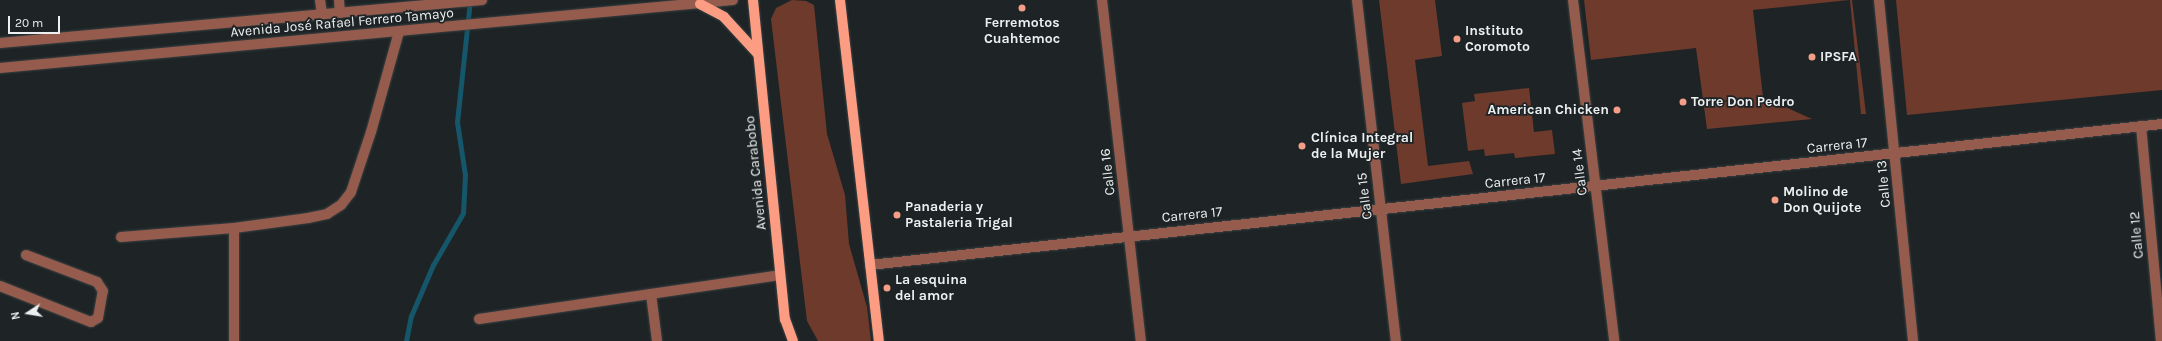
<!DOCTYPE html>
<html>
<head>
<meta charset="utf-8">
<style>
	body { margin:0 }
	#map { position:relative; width:2162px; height:341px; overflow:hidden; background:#1e2426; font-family:Karla,sans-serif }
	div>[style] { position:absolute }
	.green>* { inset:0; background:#6e3a2c }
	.stream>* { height:5px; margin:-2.5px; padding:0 2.5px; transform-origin:2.5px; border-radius:2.5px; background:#15566a }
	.roads { filter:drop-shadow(0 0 1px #3b4142) drop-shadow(0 0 1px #3b4142) }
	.minor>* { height:10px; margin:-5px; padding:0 5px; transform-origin:5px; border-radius:5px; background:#955c4d }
	.major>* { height:10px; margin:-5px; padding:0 5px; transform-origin:5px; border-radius:5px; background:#fc9c83 }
	.dots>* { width:11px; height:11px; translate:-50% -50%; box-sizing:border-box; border:2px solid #1e2426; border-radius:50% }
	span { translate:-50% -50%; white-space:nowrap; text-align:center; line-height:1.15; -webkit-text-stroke:3.5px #1e2426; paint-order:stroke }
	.street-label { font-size:14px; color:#ecf0f1 }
	.poi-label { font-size:14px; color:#ecf0f1; font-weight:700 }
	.left { translate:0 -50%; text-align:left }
	.right { translate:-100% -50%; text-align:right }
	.north { position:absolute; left:8px; top:293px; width:40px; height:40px; -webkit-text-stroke:3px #1e2426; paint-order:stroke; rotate:258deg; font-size:11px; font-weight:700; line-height:16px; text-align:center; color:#ecf0f1 }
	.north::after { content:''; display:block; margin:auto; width:14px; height:18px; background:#ecf0f1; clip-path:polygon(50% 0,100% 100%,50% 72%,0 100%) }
	.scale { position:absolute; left:8px; top:16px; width:52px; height:18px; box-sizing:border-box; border:2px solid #ecf0f1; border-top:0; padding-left:5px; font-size:12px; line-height:14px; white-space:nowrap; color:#ecf0f1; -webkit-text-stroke:3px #1e2426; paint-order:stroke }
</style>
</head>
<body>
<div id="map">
	<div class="green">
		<div style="clip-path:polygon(792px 0,806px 1px,814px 5px,827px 134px,845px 195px,849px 244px,867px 307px,871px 341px,818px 341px,807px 321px,771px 19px,776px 8px)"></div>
		<div style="clip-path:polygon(1379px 0,1435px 0,1442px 56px,1415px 60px,1428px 166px,1469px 161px,1473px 174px,1401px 184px)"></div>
		<div style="clip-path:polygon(1584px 0,1849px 0,1753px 10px,1763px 97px,1812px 119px,1707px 129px,1696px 48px,1591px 60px)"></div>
		<div style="clip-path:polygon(1850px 0,1852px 0,1866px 114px,1861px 114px)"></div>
		<div style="clip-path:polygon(1896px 0,2162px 0,2162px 90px,1907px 115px)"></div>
		<div style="clip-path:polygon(1529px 88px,1534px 132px,1552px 130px,1555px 154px,1515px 158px,1514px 153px,1485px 156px,1484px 149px,1468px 151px,1462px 103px,1475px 101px,1474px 94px)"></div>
	</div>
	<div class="stream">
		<div style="left:406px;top:341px;width:25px;rotate:-79deg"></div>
		<div style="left:411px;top:316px;width:56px;rotate:-66.7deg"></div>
		<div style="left:433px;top:265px;width:60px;rotate:-60deg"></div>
		<div style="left:463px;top:213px;width:38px;rotate:-87deg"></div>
		<div style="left:465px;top:175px;width:54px;rotate:-98.6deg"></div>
		<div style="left:457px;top:122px;width:122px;rotate:-83.9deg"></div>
	</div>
	<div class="roads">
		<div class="minor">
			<div style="left:320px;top:0;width:14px;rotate:82deg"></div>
			<div style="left:339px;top:0;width:13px;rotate:86deg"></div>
			<div style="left:1102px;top:0;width:343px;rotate:83.5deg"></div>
			<div style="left:1357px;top:0;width:343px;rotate:83.5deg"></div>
			<div style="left:1573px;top:0;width:343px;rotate:83.1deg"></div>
			<div style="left:1879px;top:0;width:343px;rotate:84.3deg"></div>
			<div style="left:0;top:43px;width:484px;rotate:-5.1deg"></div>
			<div style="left:0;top:68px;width:736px;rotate:-5.3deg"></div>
			<div style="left:2141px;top:126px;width:216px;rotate:84.7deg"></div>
			<div style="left:121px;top:237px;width:113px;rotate:-4.6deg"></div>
			<div style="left:234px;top:228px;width:75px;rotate:-7.7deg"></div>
			<div style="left:308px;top:218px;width:19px;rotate:-12deg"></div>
			<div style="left:327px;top:214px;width:17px;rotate:-33deg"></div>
			<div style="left:341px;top:205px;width:16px;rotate:-52deg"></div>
			<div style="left:351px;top:192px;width:63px;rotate:-71.6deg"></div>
			<div style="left:371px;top:132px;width:104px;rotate:-74.4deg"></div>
			<div style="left:870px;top:265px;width:1300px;rotate:-6.23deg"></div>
			<div style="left:0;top:286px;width:98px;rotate:21.6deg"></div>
			<div style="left:91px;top:322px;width:8px;rotate:-30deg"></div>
			<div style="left:98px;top:318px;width:27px;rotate:-80deg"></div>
			<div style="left:103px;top:291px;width:11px;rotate:-124deg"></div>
			<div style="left:97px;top:282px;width:76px;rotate:-159.2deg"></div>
			<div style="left:651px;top:294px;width:47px;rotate:82.7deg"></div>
			<div style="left:479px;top:319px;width:304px;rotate:-8.3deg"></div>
			<div style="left:234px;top:341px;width:113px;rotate:-90deg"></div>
		</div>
		<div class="major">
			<div style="left:753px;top:0;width:321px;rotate:84.3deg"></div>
			<div style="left:785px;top:319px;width:23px;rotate:70deg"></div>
			<div style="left:840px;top:0;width:343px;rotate:83.5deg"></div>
			<div style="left:700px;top:4px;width:27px;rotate:28deg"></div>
			<div style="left:724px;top:17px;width:50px;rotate:47.4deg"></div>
		</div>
	</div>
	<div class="dots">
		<div style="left:1022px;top:8px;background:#f49e87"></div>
		<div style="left:1457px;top:39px;background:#f49e87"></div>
		<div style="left:1812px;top:57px;background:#f49e87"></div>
		<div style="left:1683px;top:102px;background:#f49e87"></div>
		<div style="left:1617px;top:110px;background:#f49e87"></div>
		<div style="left:1302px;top:146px;background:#f49e87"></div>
		<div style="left:1775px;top:200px;background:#f49e87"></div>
		<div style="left:897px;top:215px;background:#f49e87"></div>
		<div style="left:887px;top:288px;background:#f49e87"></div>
	</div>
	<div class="street-label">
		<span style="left:342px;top:23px;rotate:-5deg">Avenida José Rafael Ferrero Tamayo</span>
		<span style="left:1837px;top:146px;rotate:-6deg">Carrera 17</span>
		<span style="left:1108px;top:172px;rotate:-96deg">Calle 16</span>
		<span style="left:1580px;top:172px;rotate:-97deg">Calle 14</span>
		<span style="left:756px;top:173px;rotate:-96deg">Avenida Carabobo</span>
		<span style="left:1515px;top:181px;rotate:-6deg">Carrera 17</span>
		<span style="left:1884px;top:184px;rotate:-95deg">Calle 13</span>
		<span style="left:1365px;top:196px;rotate:-97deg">Calle 15</span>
		<span style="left:1192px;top:215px;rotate:-6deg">Carrera 17</span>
		<span style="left:2137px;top:235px;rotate:-95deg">Calle 12</span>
	</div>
	<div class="poi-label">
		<span style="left:1022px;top:31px">Ferremotos<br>Cuahtemoc</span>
		<span class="left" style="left:1465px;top:39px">Instituto<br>Coromoto</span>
		<span class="left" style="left:1820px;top:57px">IPSFA</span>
		<span class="left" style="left:1691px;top:102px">Torre Don Pedro</span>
		<span class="right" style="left:1609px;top:110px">American Chicken</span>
		<span class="left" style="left:1311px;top:146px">Clínica Integral<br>de la Mujer</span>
		<span class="left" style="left:1783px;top:200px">Molino de<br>Don Quijote</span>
		<span class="left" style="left:905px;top:215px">Panaderia y<br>Pastaleria Trigal</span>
		<span class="left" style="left:895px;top:288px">La esquina<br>del amor</span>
	</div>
	<div class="north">N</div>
	<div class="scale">20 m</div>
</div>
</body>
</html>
